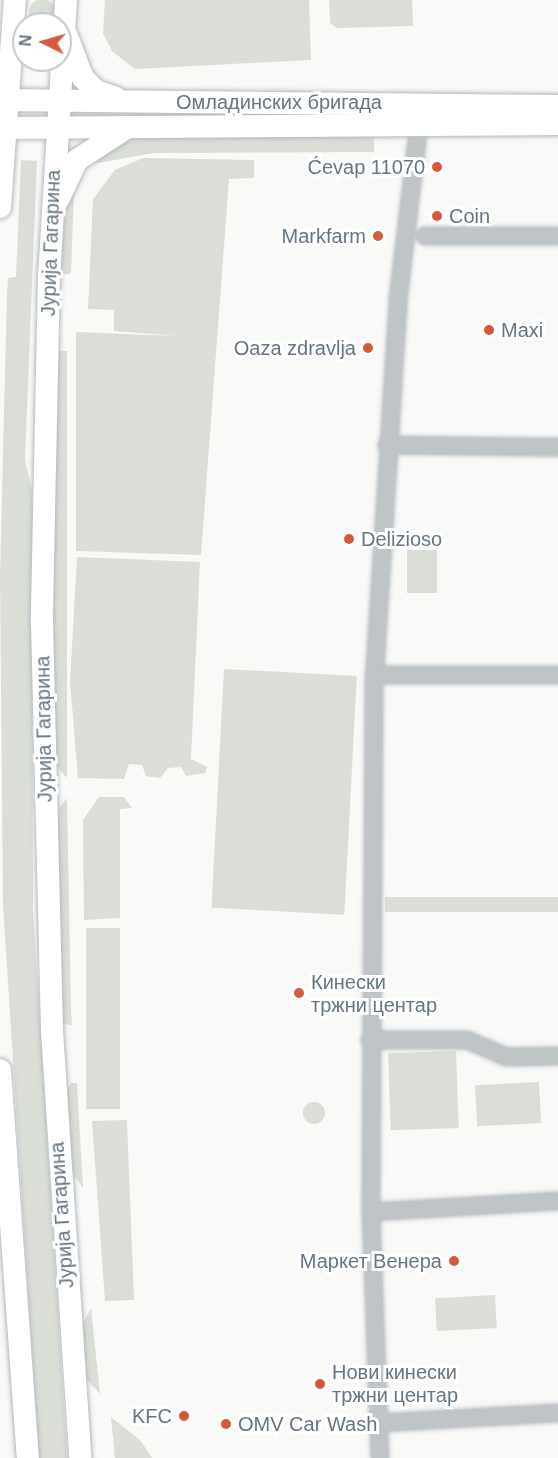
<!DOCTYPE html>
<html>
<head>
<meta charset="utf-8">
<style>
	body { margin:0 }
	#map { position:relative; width:558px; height:1458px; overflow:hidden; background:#f9f9f8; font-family:Arial,sans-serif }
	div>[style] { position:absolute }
	.green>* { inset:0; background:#daded7; transform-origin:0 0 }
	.round { border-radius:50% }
	.roads { filter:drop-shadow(0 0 2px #b4babe) drop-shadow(0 0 2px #b4babe) }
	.street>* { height:16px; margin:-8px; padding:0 8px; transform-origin:8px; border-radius:8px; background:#bfc4c7 }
	.secondary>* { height:22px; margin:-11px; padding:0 11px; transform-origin:11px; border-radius:11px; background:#fff }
	.dots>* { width:16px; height:16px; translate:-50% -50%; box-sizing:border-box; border:3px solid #fff; border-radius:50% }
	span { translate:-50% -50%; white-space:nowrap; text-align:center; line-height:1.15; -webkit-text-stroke:6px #fff; paint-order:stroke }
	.street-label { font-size:20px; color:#667680 }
	.poi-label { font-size:20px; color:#667680 }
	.right { translate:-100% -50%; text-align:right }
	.left { translate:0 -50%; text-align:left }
	.north { position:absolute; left:12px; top:12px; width:60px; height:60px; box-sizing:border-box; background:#fff; border:2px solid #c2c8cc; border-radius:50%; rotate:275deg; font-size:16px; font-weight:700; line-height:24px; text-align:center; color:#667680 }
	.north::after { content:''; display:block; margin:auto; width:21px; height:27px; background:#d55a3c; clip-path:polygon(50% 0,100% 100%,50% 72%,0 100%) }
</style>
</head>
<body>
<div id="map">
	<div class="green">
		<div class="round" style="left:29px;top:-1px;width:26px;height:26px"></div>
		<div style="clip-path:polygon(105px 0,309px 0,311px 60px,135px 69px,112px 51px,103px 33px)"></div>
		<div style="clip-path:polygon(329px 0,412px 0,413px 26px,337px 28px,330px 23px)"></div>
		<div style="clip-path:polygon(374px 136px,374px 152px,153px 153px,98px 163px,89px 157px,132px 138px)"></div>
		<div style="clip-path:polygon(143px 158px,254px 160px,254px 178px,229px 179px,201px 555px,76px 551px,76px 332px,177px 336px,114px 331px,114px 310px,88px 309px,93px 199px,115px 170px)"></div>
		<div style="clip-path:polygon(21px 160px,37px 161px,25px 460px,32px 491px,33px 909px,67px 1458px,39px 1458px,3px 906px,0 575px,7px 292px,8px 278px,16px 277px)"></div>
		<div style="clip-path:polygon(74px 191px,71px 273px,59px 276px,63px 199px)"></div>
		<div style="clip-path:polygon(58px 351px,67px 351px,67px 778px,51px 759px)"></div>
		<div style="left:407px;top:550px;width:30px;height:43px"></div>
		<div style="clip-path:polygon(77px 557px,200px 562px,191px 759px,207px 767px,205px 773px,186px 776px,181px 767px,168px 768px,160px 778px,146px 776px,142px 765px,129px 764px,124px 779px,78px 778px,70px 682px)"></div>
		<div style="left:224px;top:669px;width:133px;height:239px;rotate:3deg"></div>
		<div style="clip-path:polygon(99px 797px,124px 797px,132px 808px,120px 809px,120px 918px,84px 920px,83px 820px)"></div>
		<div style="clip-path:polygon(67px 798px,71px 1010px,72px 1025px,63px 1024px,54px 815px)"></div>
		<div style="left:558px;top:897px;width:15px;height:173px;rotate:90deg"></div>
		<div style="left:86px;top:928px;width:34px;height:181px"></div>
		<div style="left:456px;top:1051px;width:77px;height:68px;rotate:88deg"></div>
		<div style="left:539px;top:1082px;width:41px;height:64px;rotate:87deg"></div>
		<div style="clip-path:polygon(71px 1083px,77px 1083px,83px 1188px,67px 1165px,65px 1093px)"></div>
		<div class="round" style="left:303px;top:1102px;width:22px;height:22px"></div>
		<div style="clip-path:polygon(127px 1120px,134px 1300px,105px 1301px,92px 1121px)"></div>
		<div style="left:495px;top:1295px;width:33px;height:60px;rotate:87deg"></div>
		<div style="clip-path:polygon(91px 1308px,100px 1394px,84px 1377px,79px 1331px)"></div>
		<div style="clip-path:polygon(111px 1417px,141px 1441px,152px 1458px,115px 1458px)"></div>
	</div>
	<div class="roads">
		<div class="street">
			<div style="left:425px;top:236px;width:133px"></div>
			<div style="left:387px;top:445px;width:171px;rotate:0.7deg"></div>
			<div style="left:374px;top:675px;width:184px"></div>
			<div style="left:370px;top:1040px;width:97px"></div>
			<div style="left:467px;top:1040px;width:43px;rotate:23deg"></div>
			<div style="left:507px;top:1057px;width:51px;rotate:-1.1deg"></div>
			<div style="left:371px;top:1212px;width:187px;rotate:-3.4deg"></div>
			<div style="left:378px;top:1423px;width:180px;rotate:-3.2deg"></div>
			<div style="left:380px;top:1458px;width:246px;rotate:-92.1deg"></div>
			<div style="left:371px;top:1212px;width:527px;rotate:-89.67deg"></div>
			<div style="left:374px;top:685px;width:386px;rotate:-86.4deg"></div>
			<div style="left:398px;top:300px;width:186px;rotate:-83.2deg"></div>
		</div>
		<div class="secondary">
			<div style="left:66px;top:0;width:276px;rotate:93.5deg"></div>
			<div style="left:49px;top:275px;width:347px;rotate:91.2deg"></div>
			<div style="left:42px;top:622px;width:409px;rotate:88.6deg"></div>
			<div style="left:52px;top:1031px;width:428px;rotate:86.2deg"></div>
			<div style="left:66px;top:34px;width:47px;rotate:68.9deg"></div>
			<div style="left:83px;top:78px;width:18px;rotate:45deg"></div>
			<div style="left:96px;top:91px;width:21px;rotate:19deg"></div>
			<div style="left:0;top:100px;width:558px;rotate:0.62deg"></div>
			<div style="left:0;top:128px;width:558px;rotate:-0.41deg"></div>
			<div style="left:58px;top:200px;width:44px;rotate:-64.6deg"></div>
			<div style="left:77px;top:160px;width:57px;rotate:-32.9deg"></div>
			<div style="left:0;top:207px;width:208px;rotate:-85.9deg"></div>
			<div style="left:0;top:1070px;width:389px;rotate:85.9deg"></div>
		</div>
	</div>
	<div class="dots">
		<div style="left:437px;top:167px;background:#d55a3c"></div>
		<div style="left:437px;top:216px;background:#d55a3c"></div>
		<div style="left:378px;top:236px;background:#d55a3c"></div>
		<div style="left:489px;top:330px;background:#d55a3c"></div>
		<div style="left:368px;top:348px;background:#d55a3c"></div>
		<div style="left:349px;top:539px;background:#d55a3c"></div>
		<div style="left:299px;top:993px;background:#d55a3c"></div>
		<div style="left:454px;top:1261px;background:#d55a3c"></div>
		<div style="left:320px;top:1384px;background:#d55a3c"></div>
		<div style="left:184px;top:1416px;background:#d55a3c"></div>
		<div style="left:226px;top:1424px;background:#d55a3c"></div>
	</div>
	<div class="street-label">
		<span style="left:279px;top:102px">Омладинских бригада</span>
		<span style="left:51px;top:243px;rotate:-88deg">Јурија Гагарина</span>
		<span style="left:44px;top:729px;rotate:-91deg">Јурија Гагарина</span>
		<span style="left:62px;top:1215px;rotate:-94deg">Јурија Гагарина</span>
	</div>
	<div class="poi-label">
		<span class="right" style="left:425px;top:167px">Ćevap 11070</span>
		<span class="left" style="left:449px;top:216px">Coin</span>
		<span class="right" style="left:366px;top:236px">Markfarm</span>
		<span class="left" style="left:501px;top:330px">Maxi</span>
		<span class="right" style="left:356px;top:348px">Oaza zdravlja</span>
		<span class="left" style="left:361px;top:539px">Delizioso</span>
		<span class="left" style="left:311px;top:994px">Кинески<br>тржни центар</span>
		<span class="right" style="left:442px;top:1261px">Маркет Венера</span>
		<span class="left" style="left:332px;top:1384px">Нови кинески<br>тржни центар</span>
		<span class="right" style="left:172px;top:1416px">KFC</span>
		<span class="left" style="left:238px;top:1424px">OMV Car Wash</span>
	</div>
	<div class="north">N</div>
</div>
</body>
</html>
